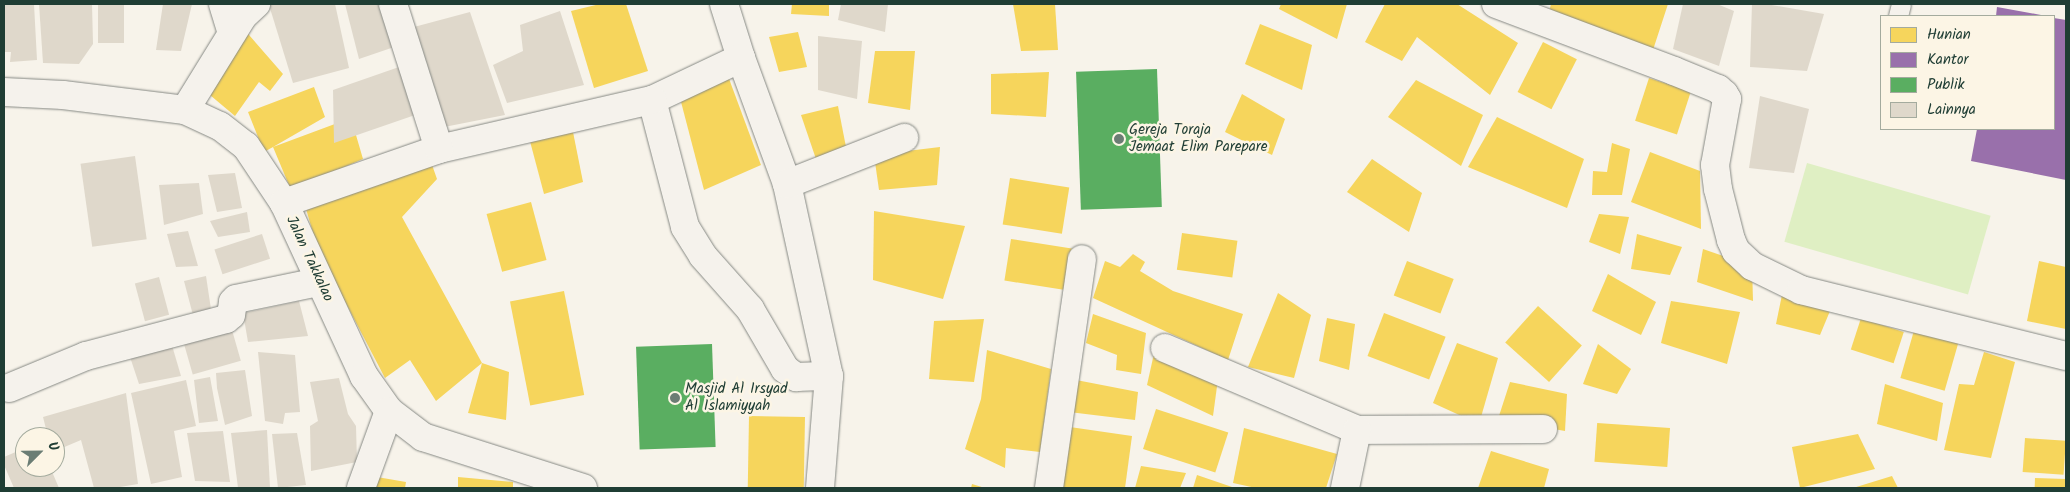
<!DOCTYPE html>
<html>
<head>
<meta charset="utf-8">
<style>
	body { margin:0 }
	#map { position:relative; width:2070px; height:492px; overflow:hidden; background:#f7f3ea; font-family:Kalam,sans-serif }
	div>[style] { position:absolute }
	.green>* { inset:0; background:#dfefc3; transform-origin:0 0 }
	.homes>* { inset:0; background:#f6d55c; transform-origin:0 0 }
	.offices>* { inset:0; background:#9970ab }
	.public>* { inset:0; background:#5aae61; transform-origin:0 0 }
	.building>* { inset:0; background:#dfd8cb; transform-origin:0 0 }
	.roads { filter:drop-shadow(0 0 1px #868984) drop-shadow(0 0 1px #868984) }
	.lane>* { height:19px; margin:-9.5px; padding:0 9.5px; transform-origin:9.5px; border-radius:9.5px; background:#f5f2ec }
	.street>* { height:28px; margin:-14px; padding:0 14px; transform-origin:14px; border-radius:14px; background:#f5f2ec }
	.dots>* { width:14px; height:14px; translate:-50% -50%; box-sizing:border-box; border:2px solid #fcf5e5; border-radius:50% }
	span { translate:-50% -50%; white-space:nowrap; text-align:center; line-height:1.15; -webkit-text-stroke:5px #fcf5e5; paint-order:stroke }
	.poi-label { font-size:15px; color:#1f3d34 }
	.left { translate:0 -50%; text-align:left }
	.street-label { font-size:15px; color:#1f3d34 }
	.frame { position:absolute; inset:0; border:5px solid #1f3d34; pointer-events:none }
	.legend { position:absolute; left:1880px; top:15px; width:175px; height:115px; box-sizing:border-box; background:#fcf5e5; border:1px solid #a4ab9e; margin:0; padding:6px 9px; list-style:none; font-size:15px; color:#1f3d34 }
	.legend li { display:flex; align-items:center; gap:10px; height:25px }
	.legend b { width:25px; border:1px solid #a4ab9e }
	.north { position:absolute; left:15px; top:427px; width:50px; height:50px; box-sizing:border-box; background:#fcf5e5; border:1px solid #a4ab9e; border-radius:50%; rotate:67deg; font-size:14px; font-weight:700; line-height:20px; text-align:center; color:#1f3d34 }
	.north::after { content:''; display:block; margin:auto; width:18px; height:22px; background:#6b7d74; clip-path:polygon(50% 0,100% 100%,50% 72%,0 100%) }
</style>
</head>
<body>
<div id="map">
	<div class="green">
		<div style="left:1807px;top:163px;width:191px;height:82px;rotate:16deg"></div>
	</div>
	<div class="homes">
		<div style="clip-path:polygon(600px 4px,626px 4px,648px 71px,594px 88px,571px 11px)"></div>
		<div style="clip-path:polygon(792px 4px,829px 4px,829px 16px,791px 14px)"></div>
		<div style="clip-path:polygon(1013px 4px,1055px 4px,1058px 50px,1021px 51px)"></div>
		<div style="clip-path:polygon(1281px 4px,1347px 4px,1337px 39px,1279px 9px)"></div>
		<div style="clip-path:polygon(1385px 4px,1457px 4px,1518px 43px,1490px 95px,1417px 37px,1402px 61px,1365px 42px)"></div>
		<div style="clip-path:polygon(1551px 4px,1668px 4px,1652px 53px,1617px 35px,1549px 12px)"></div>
		<div style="clip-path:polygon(1260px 24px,1312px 45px,1302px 90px,1245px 64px)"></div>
		<div style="clip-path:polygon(243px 28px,283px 74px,270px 91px,259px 82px,235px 116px,204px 90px)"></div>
		<div style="clip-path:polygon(798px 32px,807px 67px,779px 72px,769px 37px)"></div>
		<div style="left:1543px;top:42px;width:38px;height:56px;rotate:27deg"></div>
		<div style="clip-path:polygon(875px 51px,915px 51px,910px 110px,868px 103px)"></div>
		<div style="clip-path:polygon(1049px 72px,1046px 117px,991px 114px,991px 74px)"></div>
		<div style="clip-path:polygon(728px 76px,761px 165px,704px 190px,680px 98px)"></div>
		<div style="left:1649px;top:78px;width:44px;height:45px;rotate:18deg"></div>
		<div style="clip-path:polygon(1416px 80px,1483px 115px,1461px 166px,1388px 117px)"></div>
		<div style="clip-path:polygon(314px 87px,325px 117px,273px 147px,351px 118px,363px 159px,291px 190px,273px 147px,264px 152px,248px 112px)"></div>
		<div style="clip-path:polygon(1242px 94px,1285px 119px,1272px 155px,1225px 132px)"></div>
		<div style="clip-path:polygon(838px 106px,846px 147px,816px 159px,801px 115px)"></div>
		<div style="clip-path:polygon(1497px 117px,1584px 159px,1567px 208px,1468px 167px)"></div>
		<div style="clip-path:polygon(571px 122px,583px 182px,544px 194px,527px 130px)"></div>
		<div style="clip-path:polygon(1612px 143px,1630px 149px,1622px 195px,1592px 195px,1593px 171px,1607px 172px)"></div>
		<div style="clip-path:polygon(940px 147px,937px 185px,879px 190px,874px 155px)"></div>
		<div style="clip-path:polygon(1650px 152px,1700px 171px,1701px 229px,1631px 202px)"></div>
		<div style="clip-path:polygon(1372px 159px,1422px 193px,1409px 232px,1347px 192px)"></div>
		<div style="clip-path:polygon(431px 162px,437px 179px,402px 217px,482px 363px,509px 372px,506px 420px,468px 413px,482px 363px,436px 401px,410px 360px,385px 378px,318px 250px,304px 202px)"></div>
		<div style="left:1010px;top:178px;width:60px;height:47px;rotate:9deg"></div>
		<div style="left:531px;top:202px;width:60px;height:46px;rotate:75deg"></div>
		<div style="clip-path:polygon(874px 211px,965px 226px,943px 299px,873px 280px)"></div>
		<div style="clip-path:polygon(1599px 214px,1629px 217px,1620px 254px,1589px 242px)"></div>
		<div style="left:1182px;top:233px;width:56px;height:37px;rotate:8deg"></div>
		<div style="clip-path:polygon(1637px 234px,1682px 247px,1670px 275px,1631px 269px)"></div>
		<div style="left:1011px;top:239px;width:63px;height:42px;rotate:9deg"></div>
		<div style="clip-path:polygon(1703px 249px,1752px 266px,1753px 301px,1697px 282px)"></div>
		<div style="clip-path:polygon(1133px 254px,1145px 262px,1140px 271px,1173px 291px,1243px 314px,1228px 360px,1093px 298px,1105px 261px,1120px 267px)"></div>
		<div style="left:1407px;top:261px;width:50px;height:37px;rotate:21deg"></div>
		<div style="clip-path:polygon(2039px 261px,2066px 267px,2066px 329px,2027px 321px)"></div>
		<div style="clip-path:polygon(1608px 274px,1656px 302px,1641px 335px,1592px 311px)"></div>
		<div style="clip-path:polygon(1783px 290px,1835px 299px,1820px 335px,1776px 324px)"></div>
		<div style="left:564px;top:291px;width:106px;height:55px;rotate:79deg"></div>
		<div style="clip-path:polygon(1278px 293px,1311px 315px,1294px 378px,1248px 367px)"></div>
		<div style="clip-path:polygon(1671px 301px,1740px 312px,1727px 364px,1661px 343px)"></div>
		<div style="left:1538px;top:306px;width:59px;height:49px;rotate:42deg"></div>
		<div style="left:1384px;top:313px;width:66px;height:46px;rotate:21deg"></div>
		<div style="clip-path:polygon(1093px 314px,1146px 333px,1141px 374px,1116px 370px,1117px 355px,1086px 343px)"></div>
		<div style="clip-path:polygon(1327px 318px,1355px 324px,1349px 370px,1319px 361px)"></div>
		<div style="left:1861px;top:318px;width:45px;height:33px;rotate:18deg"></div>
		<div style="clip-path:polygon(984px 319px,974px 382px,929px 379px,934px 321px)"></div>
		<div style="left:1915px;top:327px;width:46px;height:53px;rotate:16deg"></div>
		<div style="clip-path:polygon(1157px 340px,1220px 364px,1213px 416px,1147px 385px)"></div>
		<div style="clip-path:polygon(1457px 343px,1498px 358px,1479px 424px,1433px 403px)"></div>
		<div style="clip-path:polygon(1598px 344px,1631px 369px,1617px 394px,1583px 384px)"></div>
		<div style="clip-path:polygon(987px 350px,1051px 369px,1040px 452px,1006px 448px,1005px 468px,965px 449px,981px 399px)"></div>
		<div style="clip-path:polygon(1984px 352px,2015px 362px,1991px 458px,1944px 450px,1959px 384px,1974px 385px)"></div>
		<div style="clip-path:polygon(1071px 379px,1138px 392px,1135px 420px,1069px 412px)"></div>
		<div style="clip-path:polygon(1510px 382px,1567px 394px,1565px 431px,1498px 419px)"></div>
		<div style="clip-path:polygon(1885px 384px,1943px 403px,1937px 441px,1877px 424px)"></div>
		<div style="left:1156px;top:409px;width:76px;height:42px;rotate:18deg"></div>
		<div style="left:749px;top:416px;width:56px;height:72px;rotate:1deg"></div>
		<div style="clip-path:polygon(1063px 426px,1132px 436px,1125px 488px,1049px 488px)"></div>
		<div style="clip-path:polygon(1244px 428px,1337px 454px,1326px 488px,1256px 488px,1233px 483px)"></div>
		<div style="left:1670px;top:428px;width:39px;height:73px;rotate:94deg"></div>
		<div style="clip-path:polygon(1858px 434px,1875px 469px,1800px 488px,1792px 447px)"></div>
		<div style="left:2025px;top:438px;width:41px;height:34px;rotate:4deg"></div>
		<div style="clip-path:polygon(1491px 451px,1549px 469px,1544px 488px,1478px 488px)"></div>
		<div style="clip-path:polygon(1141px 466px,1186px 473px,1180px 488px,1135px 488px)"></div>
		<div style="clip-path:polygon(1197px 475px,1235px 488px,1193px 488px)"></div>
		<div style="clip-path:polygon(1892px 476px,1898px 488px,1853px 488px)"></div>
		<div style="clip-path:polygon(377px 477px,406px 482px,405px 488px,375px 488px)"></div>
		<div style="clip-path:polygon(458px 477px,513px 482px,513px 488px,458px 488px)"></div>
		<div style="left:2035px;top:478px;width:31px;height:10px;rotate:2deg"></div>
		<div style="clip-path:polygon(972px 484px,985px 488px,971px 488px)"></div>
	</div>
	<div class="offices">
		<div style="clip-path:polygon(1997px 7px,2041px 15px,2041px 16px,1996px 16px)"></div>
		<div style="clip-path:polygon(2054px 18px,2066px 20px,2066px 180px,1971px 161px,1977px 129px,2054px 129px)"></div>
	</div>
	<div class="public">
		<div style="left:1157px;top:69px;width:138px;height:81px;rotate:88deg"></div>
		<div style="left:712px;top:344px;width:103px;height:76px;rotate:88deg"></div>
	</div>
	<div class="building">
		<div style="clip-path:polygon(4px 4px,34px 4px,37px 60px,10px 62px,11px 52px,4px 52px)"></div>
		<div style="clip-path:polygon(39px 4px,92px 4px,93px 44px,79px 64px,43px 63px)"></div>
		<div style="left:98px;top:4px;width:26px;height:39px"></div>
		<div style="clip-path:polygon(163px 4px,192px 4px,181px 51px,156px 50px)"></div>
		<div style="clip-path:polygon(275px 4px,335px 4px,349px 68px,293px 83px,269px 5px)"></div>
		<div style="clip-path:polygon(345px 4px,383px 4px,400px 45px,359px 59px)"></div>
		<div style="clip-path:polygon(841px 4px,888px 4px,885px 32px,838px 20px)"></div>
		<div style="clip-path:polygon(1683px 4px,1717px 4px,1734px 11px,1719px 66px,1673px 49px)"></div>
		<div style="clip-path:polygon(1752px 4px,1766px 4px,1824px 14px,1807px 71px,1750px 67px)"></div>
		<div style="clip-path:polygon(560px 11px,584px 85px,507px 103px,493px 65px,523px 51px,520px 25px)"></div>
		<div style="clip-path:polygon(470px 12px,505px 115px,439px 128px,414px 27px)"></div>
		<div style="clip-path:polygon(818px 36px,862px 41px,857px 99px,818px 90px)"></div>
		<div style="clip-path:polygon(399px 67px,418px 114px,334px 143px,333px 90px)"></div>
		<div style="clip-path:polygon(1760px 96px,1809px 109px,1794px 173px,1749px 168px)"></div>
		<div style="left:135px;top:156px;width:84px;height:55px;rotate:82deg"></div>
		<div style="clip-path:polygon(235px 173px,242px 208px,217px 212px,208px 175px)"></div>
		<div style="clip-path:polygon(199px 183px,203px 214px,164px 225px,159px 185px)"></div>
		<div style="clip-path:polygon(247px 212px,250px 232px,218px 237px,210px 221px)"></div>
		<div style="clip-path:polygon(188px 231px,198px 266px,176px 267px,167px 234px)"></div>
		<div style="left:262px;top:234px;width:26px;height:50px;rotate:72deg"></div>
		<div style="clip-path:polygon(206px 276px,212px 316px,194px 319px,184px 281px)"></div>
		<div style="left:159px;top:277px;width:39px;height:25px;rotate:75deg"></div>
		<div style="clip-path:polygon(299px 301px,308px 336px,248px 342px,243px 313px)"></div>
		<div style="left:232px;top:330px;width:32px;height:50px;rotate:74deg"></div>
		<div style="clip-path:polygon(171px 342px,181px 376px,139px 384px,129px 354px)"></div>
		<div style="clip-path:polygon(258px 352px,295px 355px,300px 412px,285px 413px,283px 424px,265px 421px)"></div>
		<div style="clip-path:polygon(245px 370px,252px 416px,225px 425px,217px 388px,216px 373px)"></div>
		<div style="clip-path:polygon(210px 377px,218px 421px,199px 423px,194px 380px)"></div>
		<div style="clip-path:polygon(339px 378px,348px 414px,356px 426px,357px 462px,311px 471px,310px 426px,318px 421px,310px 382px)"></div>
		<div style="clip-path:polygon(186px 380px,196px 426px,174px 431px,182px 477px,151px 484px,131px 393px)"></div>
		<div style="clip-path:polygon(126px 393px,138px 484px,114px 488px,94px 488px,81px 440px,55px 451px,55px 437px,48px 437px,43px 417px)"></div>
		<div style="clip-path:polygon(267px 430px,270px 488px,238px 488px,231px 433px)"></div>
		<div style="clip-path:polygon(223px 431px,230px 482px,195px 481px,187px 433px)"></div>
		<div style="clip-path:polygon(297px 433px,306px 485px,278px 488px,272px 434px)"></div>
		<div style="clip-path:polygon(25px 448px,25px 467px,50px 467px,59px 488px,14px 488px,4px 465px,4px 457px)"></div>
	</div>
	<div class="roads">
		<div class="lane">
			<div style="left:1898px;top:16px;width:12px;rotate:-76deg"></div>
		</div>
		<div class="street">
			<div style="left:223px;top:4px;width:30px;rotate:73deg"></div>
			<div style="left:724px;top:4px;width:57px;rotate:72.5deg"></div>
			<div style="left:741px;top:58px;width:134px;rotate:69.9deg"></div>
			<div style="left:787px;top:184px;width:197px;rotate:77.7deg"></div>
			<div style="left:829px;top:376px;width:112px;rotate:94.6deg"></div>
			<div style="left:1496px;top:4px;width:190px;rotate:20.6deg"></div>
			<div style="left:1674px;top:71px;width:48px;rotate:22.2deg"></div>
			<div style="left:1718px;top:89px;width:8px;rotate:40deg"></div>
			<div style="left:1724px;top:94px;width:6px;rotate:59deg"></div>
			<div style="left:1727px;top:99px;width:67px;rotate:100.3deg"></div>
			<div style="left:1715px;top:165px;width:24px;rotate:83deg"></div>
			<div style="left:1718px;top:189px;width:53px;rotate:75.7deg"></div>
			<div style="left:1731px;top:240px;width:12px;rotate:66deg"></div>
			<div style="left:1736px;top:251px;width:22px;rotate:43deg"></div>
			<div style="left:1752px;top:266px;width:55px;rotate:26.1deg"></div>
			<div style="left:1801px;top:290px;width:273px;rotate:14deg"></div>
			<div style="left:741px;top:58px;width:98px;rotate:154.7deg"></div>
			<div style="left:652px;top:100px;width:131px;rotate:75.4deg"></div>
			<div style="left:685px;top:227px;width:34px;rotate:58deg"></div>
			<div style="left:703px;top:256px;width:71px;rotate:48.4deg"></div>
			<div style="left:750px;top:309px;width:69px;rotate:59.7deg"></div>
			<div style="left:785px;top:369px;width:14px;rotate:36deg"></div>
			<div style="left:796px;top:377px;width:33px;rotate:-2deg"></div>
			<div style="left:4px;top:92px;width:59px;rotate:2.9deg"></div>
			<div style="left:63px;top:95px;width:123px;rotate:7deg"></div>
			<div style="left:185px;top:110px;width:38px;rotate:25deg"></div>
			<div style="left:220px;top:126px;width:33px;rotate:38deg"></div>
			<div style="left:246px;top:146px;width:69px;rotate:56.3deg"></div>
			<div style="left:284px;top:203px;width:191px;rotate:65.2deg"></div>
			<div style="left:364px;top:376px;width:43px;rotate:54.5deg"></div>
			<div style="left:389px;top:411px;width:43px;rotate:37.4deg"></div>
			<div style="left:423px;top:437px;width:168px;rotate:17.7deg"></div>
			<div style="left:185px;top:110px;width:110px;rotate:-58.3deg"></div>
			<div style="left:243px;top:16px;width:18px;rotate:-43deg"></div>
			<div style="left:439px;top:149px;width:219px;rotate:-13deg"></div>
			<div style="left:787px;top:184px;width:126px;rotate:-21.5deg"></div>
			<div style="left:284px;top:203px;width:164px;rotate:-19.2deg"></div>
			<div style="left:439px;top:149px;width:152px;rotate:-107.6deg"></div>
			<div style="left:1165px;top:348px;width:209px;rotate:23.1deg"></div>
			<div style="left:1357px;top:430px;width:186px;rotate:-0.3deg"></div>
			<div style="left:9px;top:388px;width:83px;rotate:-22.6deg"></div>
			<div style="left:86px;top:356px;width:145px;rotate:-14.8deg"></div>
			<div style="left:226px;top:319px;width:6px;rotate:-39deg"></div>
			<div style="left:231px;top:315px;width:13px;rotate:-81deg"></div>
			<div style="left:233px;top:302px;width:4px;rotate:-45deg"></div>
			<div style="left:236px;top:299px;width:84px;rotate:-11.7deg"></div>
			<div style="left:361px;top:488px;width:82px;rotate:-70deg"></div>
			<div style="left:1049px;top:488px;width:231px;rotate:-81.8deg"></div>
			<div style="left:1345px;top:488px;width:59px;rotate:-78.3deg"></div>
		</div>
	</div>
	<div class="dots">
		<div style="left:1119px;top:139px;background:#6b7d74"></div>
		<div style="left:675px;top:398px;background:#6b7d74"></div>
	</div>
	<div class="poi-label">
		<span class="left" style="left:1129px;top:139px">Gereja Toraja<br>Jemaat Elim Parepare</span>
		<span class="left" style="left:685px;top:398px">Masjid Al Irsyad<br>Al Islamiyyah</span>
	</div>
	<div class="street-label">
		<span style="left:309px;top:259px;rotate:65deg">Jalan Takkalao</span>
	</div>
	<div class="frame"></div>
	<ul class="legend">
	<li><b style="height:14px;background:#f6d55c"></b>Hunian</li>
	<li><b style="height:14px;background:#9970ab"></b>Kantor</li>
	<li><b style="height:14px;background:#5aae61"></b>Publik</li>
	<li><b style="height:14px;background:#dfd8cb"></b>Lainnya</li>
	</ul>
	<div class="north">U</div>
</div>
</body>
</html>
